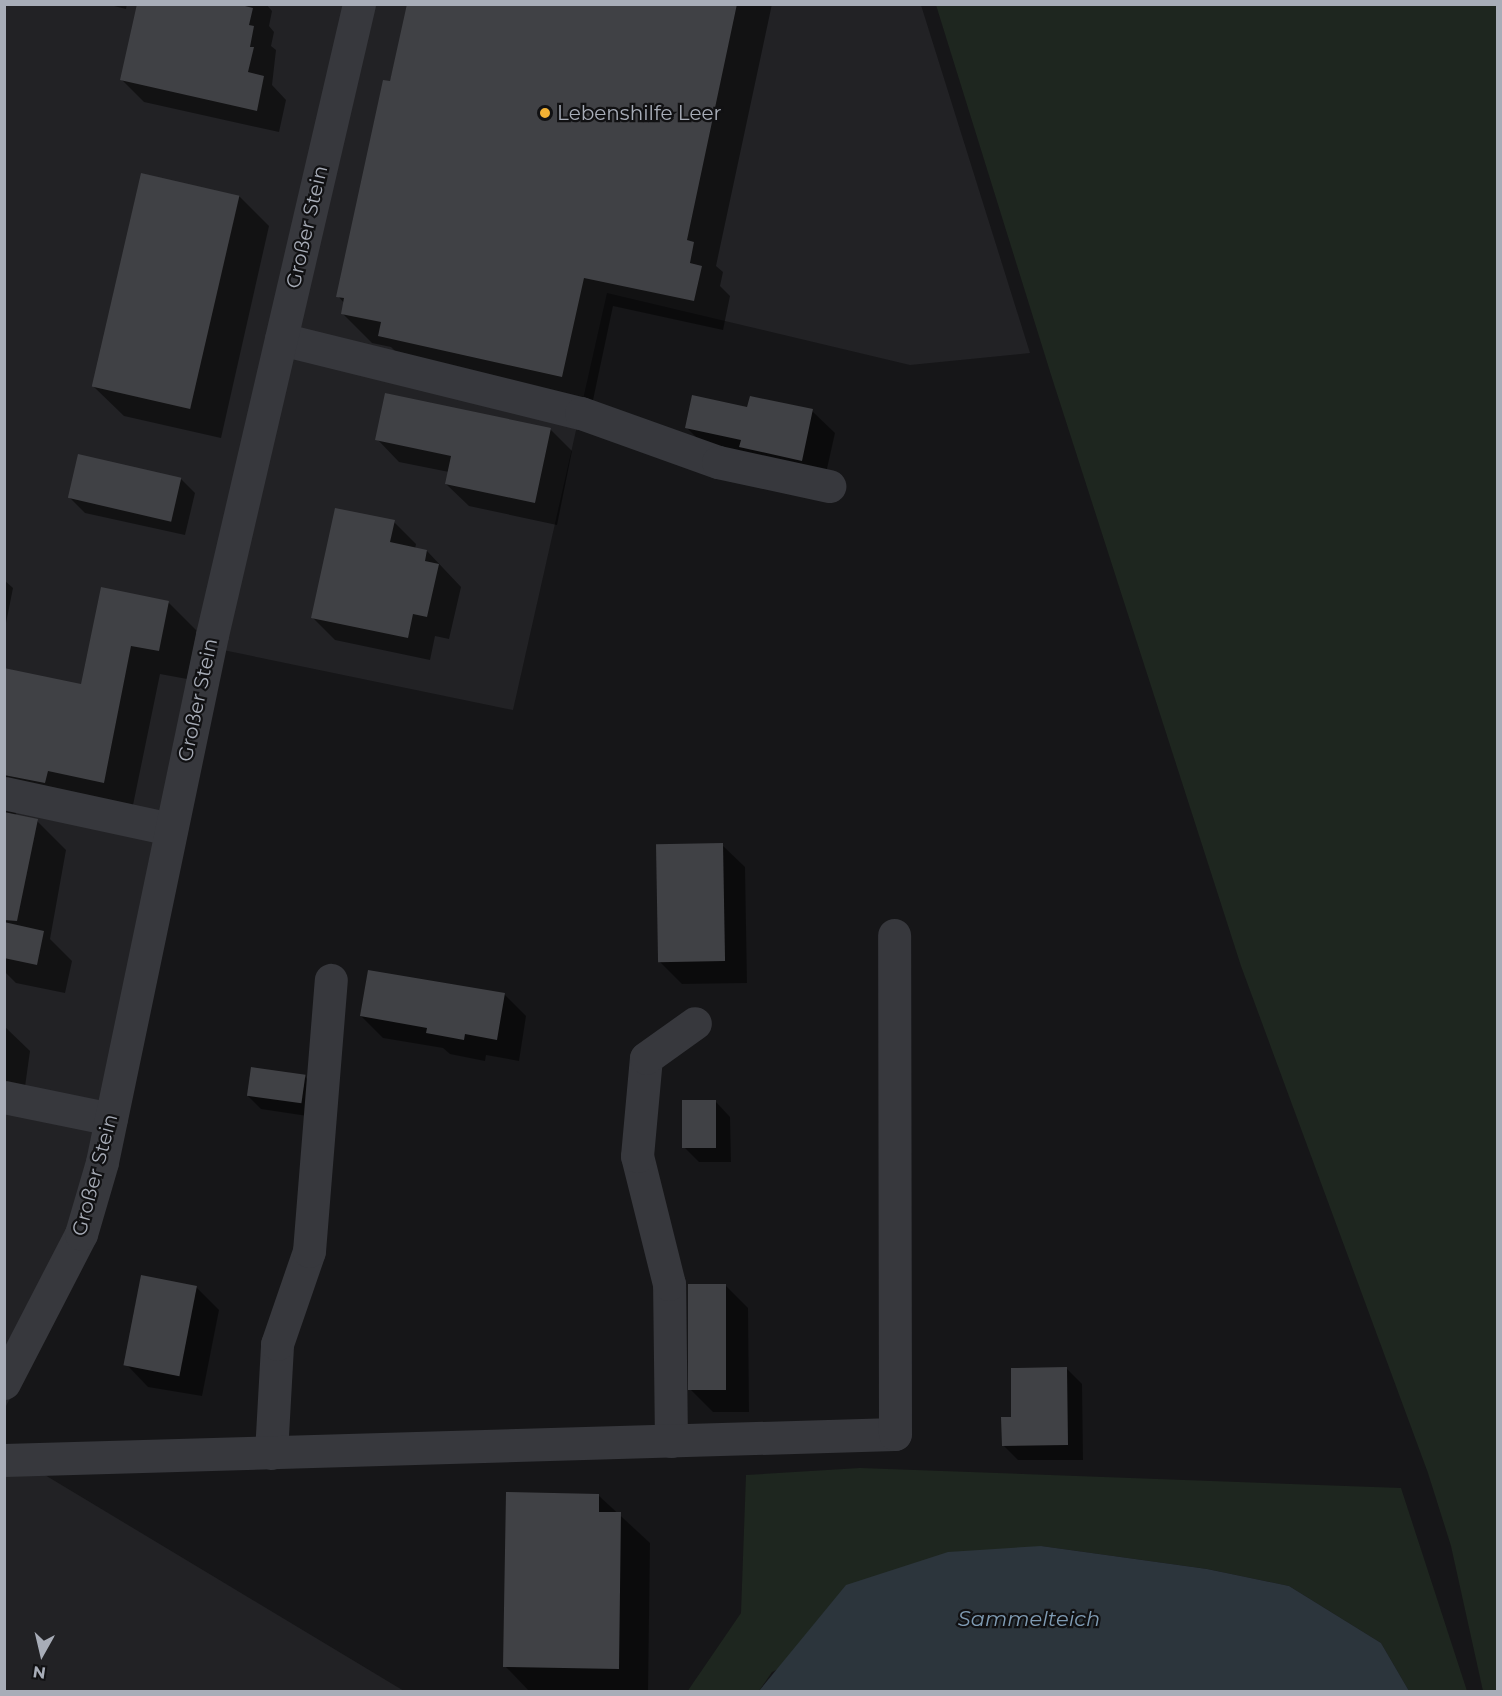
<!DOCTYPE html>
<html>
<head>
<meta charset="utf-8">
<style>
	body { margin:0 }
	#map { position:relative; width:1502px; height:1696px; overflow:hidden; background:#161618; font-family:Montserrat,sans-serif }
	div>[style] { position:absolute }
	.built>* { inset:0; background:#222225 }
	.green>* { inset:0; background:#1e261f }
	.water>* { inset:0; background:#2c353c }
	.shadow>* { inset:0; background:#0007 }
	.building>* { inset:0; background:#404145; transform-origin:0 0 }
	.minor>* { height:33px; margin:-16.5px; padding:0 16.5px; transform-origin:16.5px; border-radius:16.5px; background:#37383d }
	.dots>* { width:16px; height:16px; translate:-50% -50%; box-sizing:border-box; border:3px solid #111113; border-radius:50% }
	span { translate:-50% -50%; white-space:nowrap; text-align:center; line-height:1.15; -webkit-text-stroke:4.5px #111113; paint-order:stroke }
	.poi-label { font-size:20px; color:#a8adb8 }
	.left { translate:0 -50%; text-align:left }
	.street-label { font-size:20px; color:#a8adb8 }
	.water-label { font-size:21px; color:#7f9bb3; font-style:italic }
	.frame { position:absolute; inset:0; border:6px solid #a8adb8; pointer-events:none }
	.north { position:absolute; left:12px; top:1624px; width:60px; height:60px; -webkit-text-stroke:4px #111113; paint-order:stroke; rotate:188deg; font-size:16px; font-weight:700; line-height:24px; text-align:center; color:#a8adb8 }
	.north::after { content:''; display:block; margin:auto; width:21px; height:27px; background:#a8adb8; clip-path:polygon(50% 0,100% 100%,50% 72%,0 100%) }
</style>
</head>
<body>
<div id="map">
	<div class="built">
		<div style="clip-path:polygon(5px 5px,921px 5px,1030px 353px,910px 365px,607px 293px,513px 710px,223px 650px,94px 1239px,5px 1408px)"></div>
		<div style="clip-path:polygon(5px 1451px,404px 1691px,5px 1691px)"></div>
	</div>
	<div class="green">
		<div style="clip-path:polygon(936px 5px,1497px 5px,1497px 1691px,1483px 1691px,1451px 1546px,1428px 1473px,1241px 966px,1052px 378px)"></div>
		<div style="clip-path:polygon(860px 1468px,1401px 1488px,1467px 1691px,1409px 1691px,1381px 1643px,1289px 1586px,1207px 1569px,1041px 1546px,772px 1672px,759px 1691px,687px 1692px,741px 1613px,746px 1475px)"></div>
	</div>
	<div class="water">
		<div style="clip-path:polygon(1041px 1546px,1207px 1569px,1289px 1586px,1381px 1643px,1409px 1691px,759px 1691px,846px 1585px,948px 1552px)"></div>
	</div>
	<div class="shadow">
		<div style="clip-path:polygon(106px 4px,127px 4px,126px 9px)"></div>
		<div style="clip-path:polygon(138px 4px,266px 4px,272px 11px,269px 26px,274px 32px,271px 46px,276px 50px,272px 85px,286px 100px,279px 132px,144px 102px,122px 80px)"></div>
		<div style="clip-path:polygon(409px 4px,772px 4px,716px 266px,723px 272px,720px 286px,730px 296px,723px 330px,613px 306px,592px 405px,409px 365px,391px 347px,372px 343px,342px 313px,344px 303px,338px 296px)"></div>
		<div style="clip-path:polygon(239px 196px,269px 226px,221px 438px,124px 416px,94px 387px)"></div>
		<div style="clip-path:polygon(748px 409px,812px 411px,835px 433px,824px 482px,709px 450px,686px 427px)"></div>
		<div style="clip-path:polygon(550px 429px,572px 451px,557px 525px,469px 506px,446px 484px,449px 472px,399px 462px,377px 439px)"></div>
		<div style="clip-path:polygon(180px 478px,195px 493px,185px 535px,85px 513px,70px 498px)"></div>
		<div style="clip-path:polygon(394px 522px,416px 544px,415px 549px,427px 551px,461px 587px,449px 639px,435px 636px,430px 660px,335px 640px,313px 618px)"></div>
		<div style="clip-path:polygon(4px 580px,13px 588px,4px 633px)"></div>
		<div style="clip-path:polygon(102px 589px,169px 603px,197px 631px,187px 679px,160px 674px,132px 810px,19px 809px,15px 815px,37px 821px,66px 850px,50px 939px,72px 961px,65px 993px,16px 983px,4px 971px,4px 670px,82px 685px)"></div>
		<div style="clip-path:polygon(722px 845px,745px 867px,747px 983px,682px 984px,659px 961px)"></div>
		<div style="clip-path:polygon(504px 994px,526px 1016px,519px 1061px,486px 1055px,485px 1061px,450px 1054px,443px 1048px,383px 1038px,361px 1016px)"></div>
		<div style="clip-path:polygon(4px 1026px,30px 1051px,24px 1094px,4px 1091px)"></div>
		<div style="clip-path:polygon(304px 1076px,317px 1089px,314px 1117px,261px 1109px,248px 1096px)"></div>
		<div style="clip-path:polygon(716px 1102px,730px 1117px,731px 1162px,699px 1162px,684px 1147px)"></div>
		<div style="clip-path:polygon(726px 1286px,748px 1308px,749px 1412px,713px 1412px,691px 1390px)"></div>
		<div style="clip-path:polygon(196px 1287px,219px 1310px,202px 1396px,148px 1387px,126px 1364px)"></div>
		<div style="clip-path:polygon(1067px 1369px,1082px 1384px,1083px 1460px,1018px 1460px,1003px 1445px,1013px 1419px)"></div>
		<div style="clip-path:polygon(598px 1495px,650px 1543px,648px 1692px,530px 1692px,505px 1666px)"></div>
	</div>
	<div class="building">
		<div style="clip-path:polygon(137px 4px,237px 4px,253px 8px,249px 25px,254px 26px,250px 47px,254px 47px,248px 72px,264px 76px,257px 111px,120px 80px)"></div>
		<div style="clip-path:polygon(407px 4px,737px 4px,687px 240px,694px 242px,690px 263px,702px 266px,694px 301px,584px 278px,562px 377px,378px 336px,381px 322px,341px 314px,344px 298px,336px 297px,383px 80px,390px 81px)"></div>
		<div style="left:141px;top:173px;width:101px;height:219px;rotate:13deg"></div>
		<div style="clip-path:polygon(385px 393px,551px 428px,535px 503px,445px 484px,451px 456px,375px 440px)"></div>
		<div style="clip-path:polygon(692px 395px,747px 407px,750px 396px,813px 409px,802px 461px,739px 447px,741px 440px,685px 428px)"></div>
		<div style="left:78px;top:454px;width:106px;height:45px;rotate:13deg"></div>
		<div style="clip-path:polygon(335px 508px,395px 520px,390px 542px,427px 550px,425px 561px,439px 564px,427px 617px,413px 614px,408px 638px,311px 618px)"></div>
		<div style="clip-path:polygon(101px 587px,169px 601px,159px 651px,131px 646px,104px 783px,48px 771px,45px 783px,4px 775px,4px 668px,81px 684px)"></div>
		<div style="clip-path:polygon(4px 812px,38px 819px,17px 921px,4px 920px)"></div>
		<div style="left:723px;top:843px;width:118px;height:67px;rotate:89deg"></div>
		<div style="clip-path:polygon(4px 922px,44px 931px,37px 965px,4px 958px)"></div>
		<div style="clip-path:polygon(368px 970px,505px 993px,497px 1040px,465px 1034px,464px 1040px,426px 1033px,427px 1028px,360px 1016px)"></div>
		<div style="left:251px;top:1067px;width:55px;height:29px;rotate:8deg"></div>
		<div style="left:682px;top:1100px;width:34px;height:48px"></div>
		<div style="left:141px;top:1275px;width:57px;height:92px;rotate:11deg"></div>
		<div style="left:688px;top:1284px;width:38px;height:106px"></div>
		<div style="clip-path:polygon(1067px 1367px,1068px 1445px,1002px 1446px,1001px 1417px,1011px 1417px,1011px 1368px)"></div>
		<div style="clip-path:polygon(506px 1492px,599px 1494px,599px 1512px,621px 1512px,619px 1669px,503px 1667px)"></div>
	</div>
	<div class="minor">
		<div style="left:281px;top:339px;width:309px;rotate:13.9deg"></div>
		<div style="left:581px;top:413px;width:145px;rotate:19.7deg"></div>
		<div style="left:718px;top:462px;width:114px;rotate:12.2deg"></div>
		<div style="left:4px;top:793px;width:171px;rotate:12.2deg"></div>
		<div style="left:4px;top:1097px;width:109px;rotate:11.6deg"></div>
		<div style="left:4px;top:1383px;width:168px;rotate:-62.7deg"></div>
		<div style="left:81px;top:1234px;width:75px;rotate:-73.7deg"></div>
		<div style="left:102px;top:1162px;width:538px;rotate:-78.21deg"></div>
		<div style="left:212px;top:635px;width:648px;rotate:-76.89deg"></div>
		<div style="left:671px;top:1441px;width:157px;rotate:-90.7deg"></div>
		<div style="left:669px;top:1284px;width:132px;rotate:-104deg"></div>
		<div style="left:637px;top:1156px;width:98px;rotate:-84.8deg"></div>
		<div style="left:646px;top:1058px;width:60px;rotate:-35.5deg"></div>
		<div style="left:271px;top:1453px;width:109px;rotate:-86.8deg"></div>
		<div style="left:277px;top:1344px;width:98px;rotate:-71deg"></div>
		<div style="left:309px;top:1251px;width:272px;rotate:-85.4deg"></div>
		<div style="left:4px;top:1460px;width:891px;rotate:-1.67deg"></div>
		<div style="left:895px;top:1434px;width:499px;rotate:-90.1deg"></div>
	</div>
	<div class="dots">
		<div style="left:545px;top:113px;background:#f2b134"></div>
	</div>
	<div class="poi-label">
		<span class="left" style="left:557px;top:113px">Lebenshilfe Leer</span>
	</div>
	<div class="street-label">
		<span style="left:307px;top:227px;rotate:-77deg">Großer Stein</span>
		<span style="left:198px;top:700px;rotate:-78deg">Großer Stein</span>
		<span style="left:95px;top:1175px;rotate:-75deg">Großer Stein</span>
	</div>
	<div class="water-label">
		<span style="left:1029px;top:1619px">Sammelteich</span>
	</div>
	<div class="frame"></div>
	<div class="north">N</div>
</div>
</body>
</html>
